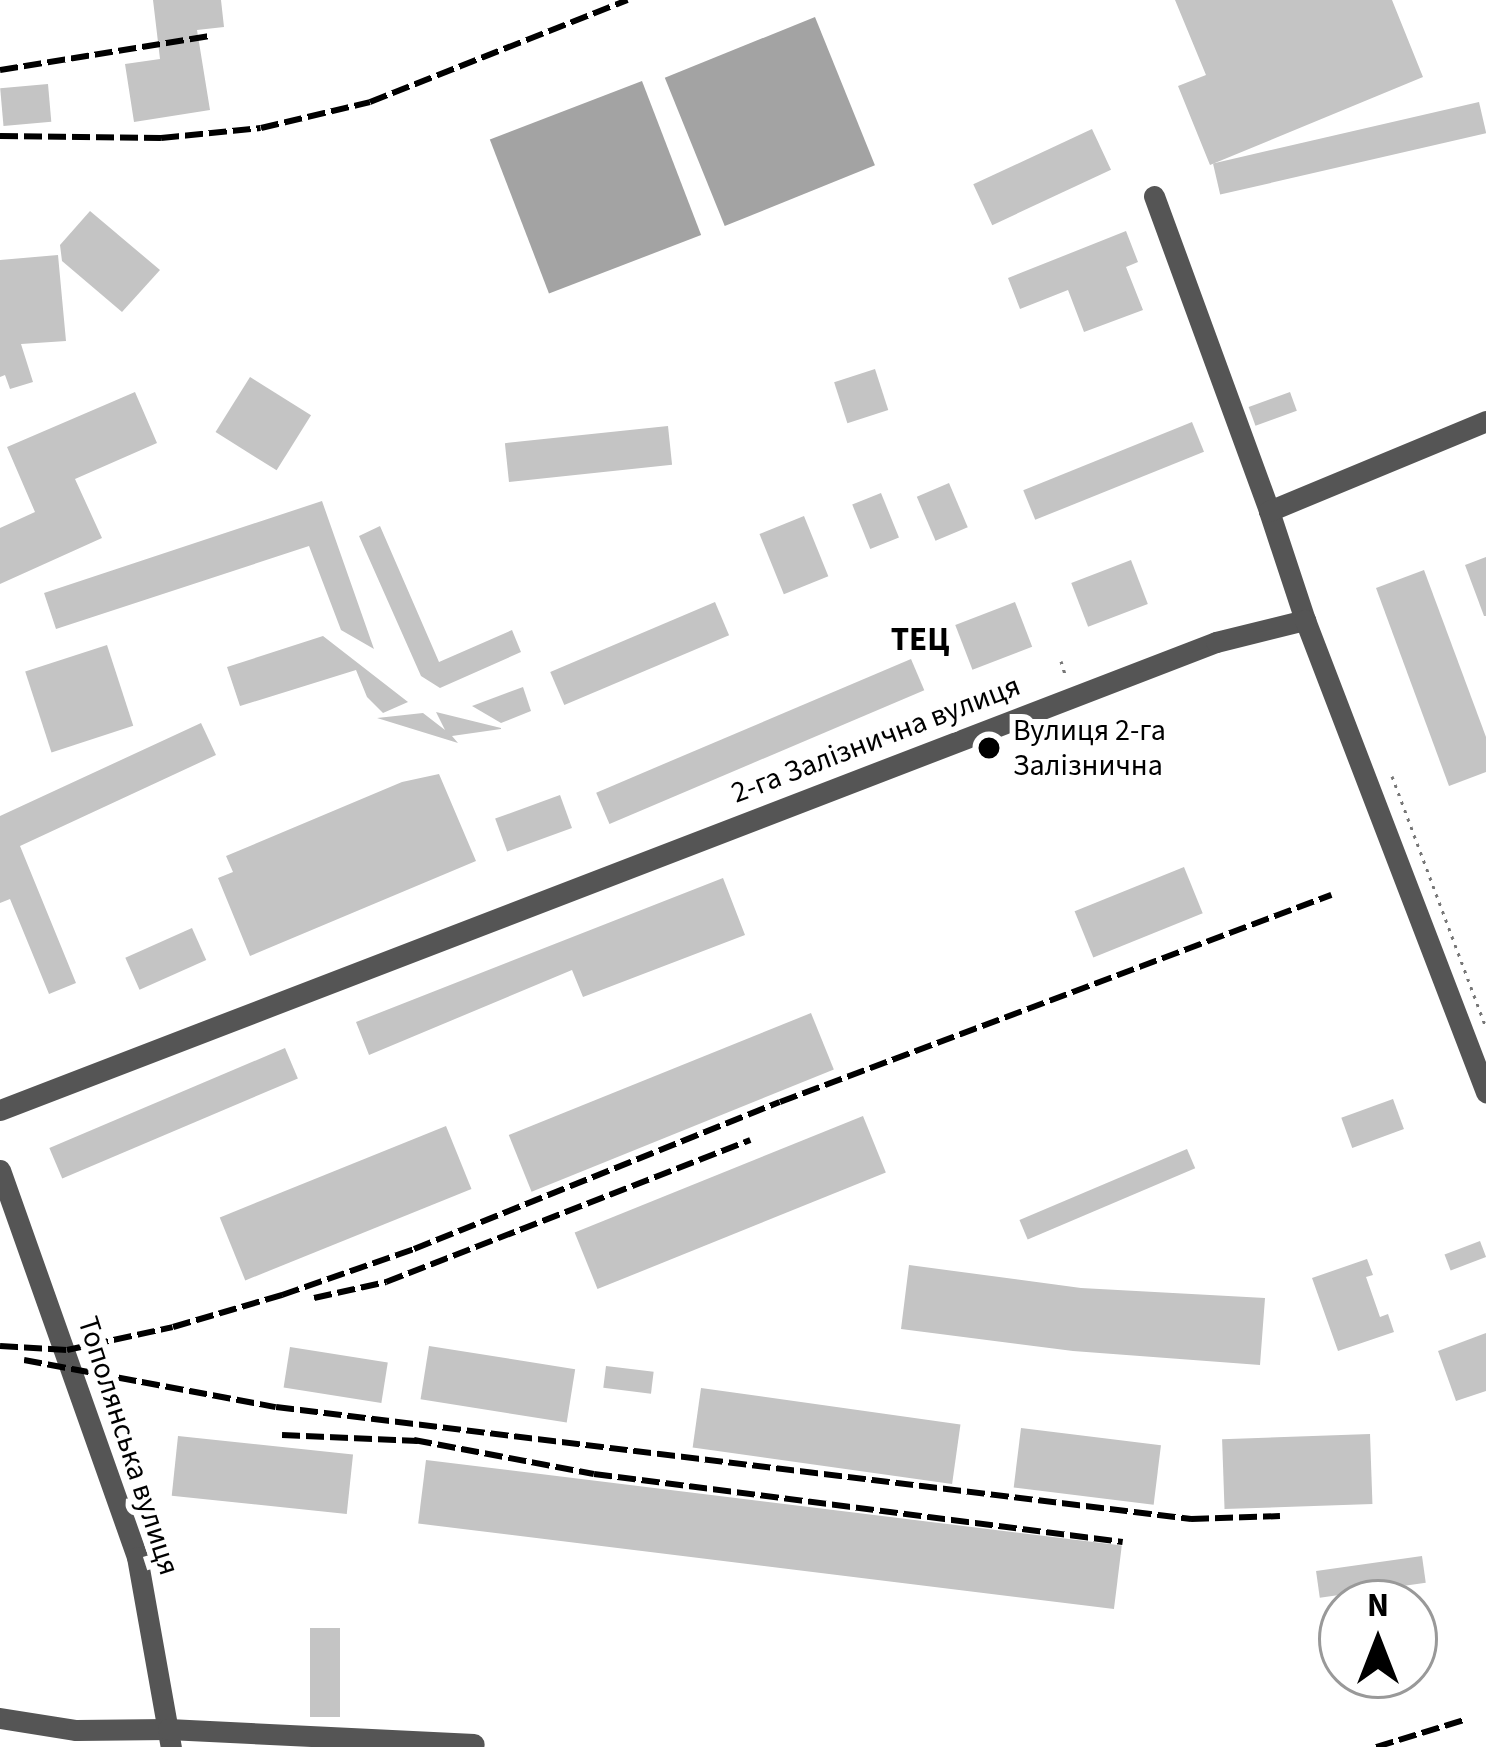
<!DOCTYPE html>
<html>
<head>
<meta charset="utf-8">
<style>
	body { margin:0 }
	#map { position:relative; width:1486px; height:1747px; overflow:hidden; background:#fff; font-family:"Source Sans 3",sans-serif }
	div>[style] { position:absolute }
	.water>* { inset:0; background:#a3a3a3; transform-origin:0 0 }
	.building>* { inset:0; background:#c4c4c4; transform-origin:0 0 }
	.path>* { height:3px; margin-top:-1.5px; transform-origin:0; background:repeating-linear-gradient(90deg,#777 0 3px,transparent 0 9px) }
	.minor>* { height:21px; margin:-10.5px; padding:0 10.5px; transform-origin:10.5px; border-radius:10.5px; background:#555 }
	.rail>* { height:6px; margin-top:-3px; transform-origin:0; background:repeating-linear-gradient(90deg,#000 0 18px,transparent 0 24px) }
	.dots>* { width:33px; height:33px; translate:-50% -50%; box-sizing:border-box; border:6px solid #fff; border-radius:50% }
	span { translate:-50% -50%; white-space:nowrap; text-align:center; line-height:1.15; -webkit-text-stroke:12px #fff; paint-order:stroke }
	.poi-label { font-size:30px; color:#000 }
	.left { translate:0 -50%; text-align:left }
	.street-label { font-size:30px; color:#000 }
	.neighbourhood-label { font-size:33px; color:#000; font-weight:700 }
	.north { position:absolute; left:1318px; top:1579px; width:120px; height:120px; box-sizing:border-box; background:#fff; border:3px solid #999; border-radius:50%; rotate:0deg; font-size:33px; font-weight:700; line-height:48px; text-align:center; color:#000 }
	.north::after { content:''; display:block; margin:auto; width:42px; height:54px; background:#000; clip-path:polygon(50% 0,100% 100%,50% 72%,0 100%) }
</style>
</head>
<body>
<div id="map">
	<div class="water">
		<div style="left:815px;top:17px;width:160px;height:162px;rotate:68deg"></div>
		<div style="left:642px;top:81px;width:165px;height:163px;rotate:69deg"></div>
	</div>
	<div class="building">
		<div style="clip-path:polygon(153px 0,221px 0,224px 27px,197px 30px,210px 110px,134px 122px,125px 64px,160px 59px)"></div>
		<div style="clip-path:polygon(1175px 0,1392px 0,1423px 77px,1210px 165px,1178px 86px,1206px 75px)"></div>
		<div style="left:48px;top:84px;width:38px;height:48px;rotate:85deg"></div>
		<div style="left:1479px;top:102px;width:32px;height:273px;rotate:77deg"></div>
		<div style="left:1092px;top:129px;width:45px;height:131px;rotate:65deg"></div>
		<div style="clip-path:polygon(90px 211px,160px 270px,122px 312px,62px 261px,60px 245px)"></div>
		<div style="clip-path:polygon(1126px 231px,1138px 262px,1126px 267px,1143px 310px,1084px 332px,1068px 290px,1020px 309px,1008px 278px)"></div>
		<div style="clip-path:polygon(58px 255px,66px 341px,21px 344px,33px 382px,10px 389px,5px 375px,0 377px,0 260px)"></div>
		<div style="left:875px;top:369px;width:43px;height:43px;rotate:72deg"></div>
		<div style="left:250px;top:377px;width:72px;height:65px;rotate:32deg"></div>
		<div style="clip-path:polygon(135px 392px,157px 443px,75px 479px,102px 538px,0 584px,0 528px,35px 512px,7px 447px)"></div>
		<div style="left:1290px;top:392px;width:20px;height:44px;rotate:70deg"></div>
		<div style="left:1192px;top:422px;width:32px;height:182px;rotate:68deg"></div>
		<div style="left:668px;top:426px;width:39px;height:164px;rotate:84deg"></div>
		<div style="left:949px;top:483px;width:48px;height:35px;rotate:67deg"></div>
		<div style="left:881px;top:493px;width:48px;height:31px;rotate:68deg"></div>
		<div style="clip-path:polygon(322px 501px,374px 649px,341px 630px,309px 546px,56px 629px,44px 593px)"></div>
		<div style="left:804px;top:516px;width:65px;height:48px;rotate:68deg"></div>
		<div style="clip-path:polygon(380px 526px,439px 662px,512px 630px,521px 652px,440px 688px,421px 676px,359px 536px)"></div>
		<div style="clip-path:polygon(1486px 557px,1486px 616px,1484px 616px,1465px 565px)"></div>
		<div style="left:1131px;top:560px;width:47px;height:64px;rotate:69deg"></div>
		<div style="clip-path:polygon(1424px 570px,1486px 737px,1486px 772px,1449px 786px,1376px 588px)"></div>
		<div style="left:715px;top:602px;width:36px;height:179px;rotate:67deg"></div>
		<div style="left:1015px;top:602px;width:48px;height:64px;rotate:69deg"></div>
		<div style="clip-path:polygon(323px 636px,408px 702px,383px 713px,367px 697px,356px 670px,240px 706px,227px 667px)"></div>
		<div style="left:107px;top:645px;width:85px;height:86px;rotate:72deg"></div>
		<div style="left:911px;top:659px;width:34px;height:342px;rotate:67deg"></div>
		<div style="clip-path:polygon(523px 687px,531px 711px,501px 723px,472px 706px)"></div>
		<div style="clip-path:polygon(436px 712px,501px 728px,501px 729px,452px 736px,458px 743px,377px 718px,423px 713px,445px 730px)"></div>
		<div style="clip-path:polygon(201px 723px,216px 755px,20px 846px,76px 983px,49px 994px,10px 899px,0 903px,0 816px)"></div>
		<div style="clip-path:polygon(439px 774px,476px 861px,250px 956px,218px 878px,233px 872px,226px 856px,402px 782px)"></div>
		<div style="left:560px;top:795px;width:35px;height:69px;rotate:70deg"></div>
		<div style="left:1184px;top:867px;width:50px;height:118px;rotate:68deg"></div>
		<div style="clip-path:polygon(723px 878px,745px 935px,583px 997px,572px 970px,369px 1055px,356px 1022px)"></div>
		<div style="left:192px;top:928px;width:35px;height:73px;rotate:66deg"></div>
		<div style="left:811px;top:1013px;width:61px;height:326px;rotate:68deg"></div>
		<div style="left:285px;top:1048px;width:33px;height:256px;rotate:67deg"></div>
		<div style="left:1393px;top:1099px;width:32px;height:55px;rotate:70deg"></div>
		<div style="left:863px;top:1116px;width:61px;height:311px;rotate:68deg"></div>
		<div style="left:446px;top:1126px;width:68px;height:244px;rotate:68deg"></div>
		<div style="left:1187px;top:1149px;width:21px;height:182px;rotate:67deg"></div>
		<div style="left:1480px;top:1241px;width:17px;height:38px;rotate:69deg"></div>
		<div style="clip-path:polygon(1367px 1259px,1373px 1275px,1366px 1277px,1380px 1317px,1388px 1314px,1394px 1332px,1338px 1351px,1312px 1278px)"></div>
		<div style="clip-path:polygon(909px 1265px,1081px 1288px,1265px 1298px,1260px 1365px,1073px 1351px,901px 1329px)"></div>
		<div style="clip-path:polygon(1486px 1333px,1486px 1391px,1456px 1401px,1438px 1351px)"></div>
		<div style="left:429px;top:1346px;width:148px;height:54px;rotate:9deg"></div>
		<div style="left:290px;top:1347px;width:99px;height:41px;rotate:9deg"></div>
		<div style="left:606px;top:1366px;width:48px;height:22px;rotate:7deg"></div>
		<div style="left:701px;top:1388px;width:262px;height:60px;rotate:8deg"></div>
		<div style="left:1021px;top:1428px;width:141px;height:60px;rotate:7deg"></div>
		<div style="left:1370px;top:1434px;width:70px;height:148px;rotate:88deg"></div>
		<div style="left:178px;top:1436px;width:176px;height:60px;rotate:6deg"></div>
		<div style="left:426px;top:1460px;width:701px;height:64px;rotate:7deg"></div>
		<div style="left:1422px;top:1556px;width:27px;height:107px;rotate:82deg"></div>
		<div style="left:310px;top:1628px;width:30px;height:89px"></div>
	</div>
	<div class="path">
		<div style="left:1061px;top:661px;width:17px;rotate:73deg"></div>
		<div style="left:1392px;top:776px;width:269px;rotate:69.5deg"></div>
	</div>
	<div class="minor">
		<div style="left:1154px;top:196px;width:335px;rotate:69.9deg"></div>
		<div style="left:1305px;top:620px;width:115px;rotate:-108.3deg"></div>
		<div style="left:1269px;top:511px;width:235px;rotate:-22.5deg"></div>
		<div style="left:0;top:1110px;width:1303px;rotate:-21.05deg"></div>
		<div style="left:1216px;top:642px;width:92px;rotate:-13.9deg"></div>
		<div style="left:1305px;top:620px;width:506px;rotate:69.02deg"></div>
		<div style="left:0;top:1170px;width:411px;rotate:70.5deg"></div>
		<div style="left:137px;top:1557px;width:193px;rotate:79.9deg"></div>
		<div style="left:0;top:1718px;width:77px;rotate:9deg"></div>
		<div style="left:76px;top:1730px;width:92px;rotate:-0.6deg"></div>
		<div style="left:168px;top:1729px;width:306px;rotate:2.8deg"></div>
	</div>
	<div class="rail">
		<div style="left:0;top:70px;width:214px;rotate:-9.2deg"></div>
		<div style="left:0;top:136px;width:161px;rotate:0.7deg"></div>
		<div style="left:161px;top:138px;width:100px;rotate:-5.7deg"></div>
		<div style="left:261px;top:128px;width:112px;rotate:-13.4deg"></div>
		<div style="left:370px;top:102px;width:277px;rotate:-21.6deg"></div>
		<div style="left:314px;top:1298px;width:74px;rotate:-12.5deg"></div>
		<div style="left:386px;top:1282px;width:391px;rotate:-21.3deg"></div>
		<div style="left:0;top:1346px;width:67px;rotate:3.4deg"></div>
		<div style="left:67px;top:1350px;width:108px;rotate:-12.2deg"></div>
		<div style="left:173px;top:1327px;width:114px;rotate:-16.4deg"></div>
		<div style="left:282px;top:1295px;width:140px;rotate:-19.2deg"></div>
		<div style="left:414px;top:1249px;width:394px;rotate:-21.9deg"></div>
		<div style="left:780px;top:1102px;width:589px;rotate:-20.59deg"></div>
		<div style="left:24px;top:1360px;width:256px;rotate:10.6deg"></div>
		<div style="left:276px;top:1407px;width:922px;rotate:6.98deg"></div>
		<div style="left:1191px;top:1519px;width:89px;rotate:-1.9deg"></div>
		<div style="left:282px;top:1435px;width:136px;rotate:2.5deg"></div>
		<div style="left:414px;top:1440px;width:183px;rotate:10.7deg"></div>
		<div style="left:594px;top:1474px;width:533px;rotate:7.32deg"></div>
		<div style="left:1376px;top:1747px;width:95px;rotate:-17.1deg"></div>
	</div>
	<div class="dots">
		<div style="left:989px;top:748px;background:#000"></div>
	</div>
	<div class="poi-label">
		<span class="left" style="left:1013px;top:748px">Вулиця 2-га<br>Залізнична</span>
	</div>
	<div class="street-label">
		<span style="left:876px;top:740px;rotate:-21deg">2-га Залізнична вулиця</span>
		<span style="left:128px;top:1446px;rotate:72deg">Тополянська вулиця</span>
	</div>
	<div class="neighbourhood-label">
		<span style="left:920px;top:640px">ТЕЦ</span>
	</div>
	<div class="north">N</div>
</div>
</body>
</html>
